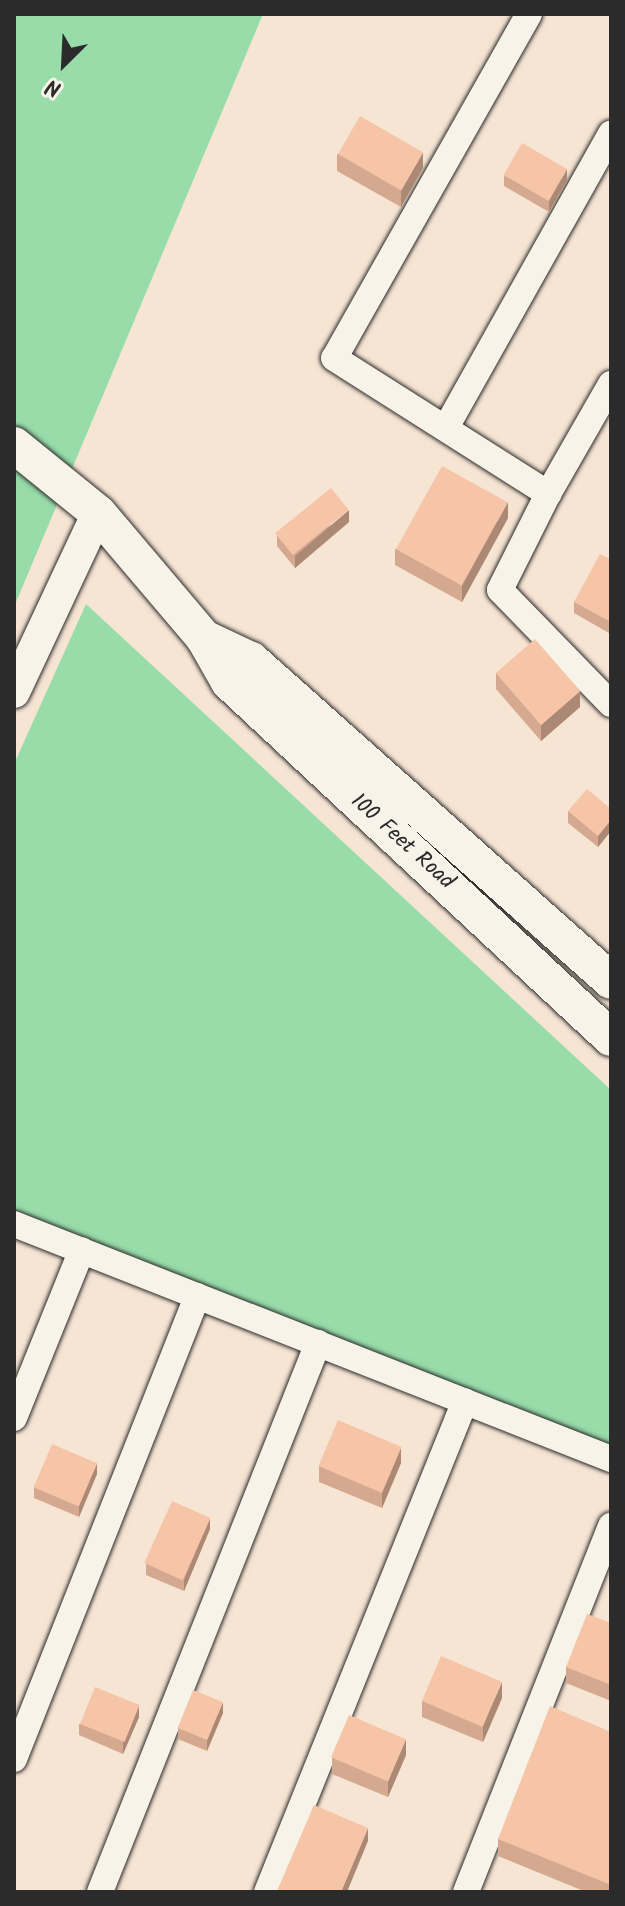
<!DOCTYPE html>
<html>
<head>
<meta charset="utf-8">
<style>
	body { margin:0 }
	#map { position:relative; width:625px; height:1906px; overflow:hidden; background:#f7e5d4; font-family:Kalam,sans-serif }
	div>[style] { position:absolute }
	.green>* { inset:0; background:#97dca9 }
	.roads { filter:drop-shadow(0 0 2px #2b2b2b) drop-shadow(0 0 2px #2b2b2b) }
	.minor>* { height:26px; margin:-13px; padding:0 13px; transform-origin:13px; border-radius:13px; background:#f7f3e8 }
	.tertiary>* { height:32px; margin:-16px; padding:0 16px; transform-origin:16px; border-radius:16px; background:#f7f3e8 }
	.secondary>* { height:36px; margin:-18px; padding:0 18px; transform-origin:18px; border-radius:18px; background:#f7f3e8 }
	.wall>* { inset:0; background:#d4a990 }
	.shaded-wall>* { inset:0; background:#ac8975 }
	.building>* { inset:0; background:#f6c4a7; transform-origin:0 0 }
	span { translate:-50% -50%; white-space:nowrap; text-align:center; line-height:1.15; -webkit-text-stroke:6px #f7f3e8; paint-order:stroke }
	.street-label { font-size:22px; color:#2b2b2b }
	.frame { position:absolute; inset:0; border:16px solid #2b2b2b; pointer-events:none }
	.north { position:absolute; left:24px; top:24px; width:80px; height:80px; -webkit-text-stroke:6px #f7f3e8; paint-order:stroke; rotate:204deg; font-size:22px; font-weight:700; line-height:32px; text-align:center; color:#2b2b2b }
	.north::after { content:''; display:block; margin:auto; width:28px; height:36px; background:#2b2b2b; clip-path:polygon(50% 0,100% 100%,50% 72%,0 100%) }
</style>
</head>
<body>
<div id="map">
	<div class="green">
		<div style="clip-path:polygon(14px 14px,263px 14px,14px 607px)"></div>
		<div style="clip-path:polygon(86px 604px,611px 1090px,611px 1447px,14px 1211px,14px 764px)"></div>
	</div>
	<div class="roads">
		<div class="minor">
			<div style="left:529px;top:14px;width:395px;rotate:119.5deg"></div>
			<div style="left:334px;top:358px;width:254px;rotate:32.4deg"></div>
			<div style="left:548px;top:494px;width:107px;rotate:116.6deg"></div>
			<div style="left:500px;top:590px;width:159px;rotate:45.8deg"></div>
			<div style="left:448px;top:424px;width:333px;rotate:-60.7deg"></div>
			<div style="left:548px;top:494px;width:127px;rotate:-60.2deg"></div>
			<div style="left:14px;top:1224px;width:642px;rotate:21.49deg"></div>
			<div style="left:14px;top:1418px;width:181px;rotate:-68deg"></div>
			<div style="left:14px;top:1759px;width:498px;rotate:-68.4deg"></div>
			<div style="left:100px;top:1892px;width:591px;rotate:-68.34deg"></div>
			<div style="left:267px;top:1892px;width:529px;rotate:-68.04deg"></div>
			<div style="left:466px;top:1892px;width:394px;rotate:-68.4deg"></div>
		</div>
		<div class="tertiary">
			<div style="left:14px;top:692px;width:198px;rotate:-64.9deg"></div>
		</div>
		<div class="secondary">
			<div style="left:14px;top:445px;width:108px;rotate:39deg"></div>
			<div style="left:98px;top:513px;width:164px;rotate:49.7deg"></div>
			<div style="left:204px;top:638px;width:51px;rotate:60.4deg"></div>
			<div style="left:229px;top:682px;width:522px;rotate:42.98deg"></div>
			<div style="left:204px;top:638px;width:52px;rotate:25.1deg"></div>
			<div style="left:251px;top:660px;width:482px;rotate:41.7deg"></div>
		</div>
	</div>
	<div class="wall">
		<div style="clip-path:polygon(337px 154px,423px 168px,401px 207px,337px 171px)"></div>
		<div style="clip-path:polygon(504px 175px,567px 180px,549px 212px,504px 186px)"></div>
		<div style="clip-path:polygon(508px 518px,462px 602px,395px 565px,395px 549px)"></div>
		<div style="clip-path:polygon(349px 522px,295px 568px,277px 546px,277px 535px)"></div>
		<div style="clip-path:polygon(611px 559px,611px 629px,609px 633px,574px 613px,574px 602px)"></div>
		<div style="clip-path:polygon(496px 673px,580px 707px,541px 741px,496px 689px)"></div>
		<div style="clip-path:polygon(611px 809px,611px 831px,598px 847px,568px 823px,568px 811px)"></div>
		<div style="clip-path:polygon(401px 1463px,382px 1508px,319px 1482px,319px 1466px)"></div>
		<div style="clip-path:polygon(97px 1474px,79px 1517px,34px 1498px,34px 1487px)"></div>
		<div style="clip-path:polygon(210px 1529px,184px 1591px,146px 1575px,146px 1564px)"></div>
		<div style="clip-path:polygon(611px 1623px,611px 1701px,566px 1683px,566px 1667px)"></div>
		<div style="clip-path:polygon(502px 1698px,483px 1742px,422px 1717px,422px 1701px)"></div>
		<div style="clip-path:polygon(223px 1713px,207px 1751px,178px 1739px,178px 1728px)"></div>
		<div style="clip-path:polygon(139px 1717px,123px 1754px,79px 1735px,79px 1724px)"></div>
		<div style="clip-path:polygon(611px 1732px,611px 1892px,586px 1892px,498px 1856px,498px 1839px)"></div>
		<div style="clip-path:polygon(406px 1755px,388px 1797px,332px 1774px,332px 1758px)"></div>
	</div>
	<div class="shaded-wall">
		<div style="clip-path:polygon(423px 152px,423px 168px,401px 207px,401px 191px)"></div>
		<div style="clip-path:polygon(567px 169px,567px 180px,549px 212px,549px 201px)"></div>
		<div style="clip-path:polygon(508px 502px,508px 518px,462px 602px,462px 586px)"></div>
		<div style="clip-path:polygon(349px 510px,349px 522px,295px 568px,295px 556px)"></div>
		<div style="clip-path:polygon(611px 618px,611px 629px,609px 633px,609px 621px)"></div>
		<div style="clip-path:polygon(580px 691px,580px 707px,541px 741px,541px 724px)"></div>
		<div style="clip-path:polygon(611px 820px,611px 831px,598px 847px,598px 836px)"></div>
		<div style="clip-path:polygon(401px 1447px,401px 1463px,382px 1508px,382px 1492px)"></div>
		<div style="clip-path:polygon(97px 1463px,97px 1474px,79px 1517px,79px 1506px)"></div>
		<div style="clip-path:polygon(210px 1518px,210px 1529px,184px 1591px,184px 1580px)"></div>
		<div style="clip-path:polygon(502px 1682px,502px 1698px,483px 1742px,483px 1726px)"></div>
		<div style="clip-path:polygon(223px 1702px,223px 1713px,207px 1751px,207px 1740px)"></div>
		<div style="clip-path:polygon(139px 1705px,139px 1717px,123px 1754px,123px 1742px)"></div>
		<div style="clip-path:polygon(406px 1739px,406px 1755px,388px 1797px,388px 1781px)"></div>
		<div style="clip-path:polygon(368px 1828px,368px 1841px,347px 1892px,341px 1892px)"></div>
	</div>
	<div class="building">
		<div style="left:360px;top:116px;width:73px;height:44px;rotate:30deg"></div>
		<div style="left:522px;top:143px;width:52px;height:37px;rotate:30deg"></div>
		<div style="left:442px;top:466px;width:75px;height:95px;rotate:29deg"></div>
		<div style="left:331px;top:488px;width:28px;height:72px;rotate:51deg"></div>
		<div style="clip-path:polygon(600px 554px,611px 559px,611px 618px,609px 621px,574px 602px)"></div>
		<div style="left:535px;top:639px;width:69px;height:52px;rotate:49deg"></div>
		<div style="clip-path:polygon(587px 789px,611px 809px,611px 820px,598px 836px,568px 811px)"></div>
		<div style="left:338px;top:1420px;width:69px;height:50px;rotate:23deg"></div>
		<div style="left:52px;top:1444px;width:49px;height:47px;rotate:23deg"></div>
		<div style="left:172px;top:1501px;width:42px;height:68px;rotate:24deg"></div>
		<div style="clip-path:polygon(587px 1614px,611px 1623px,611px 1685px,566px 1667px)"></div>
		<div style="left:441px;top:1656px;width:66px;height:49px;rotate:23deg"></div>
		<div style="left:95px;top:1687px;width:48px;height:40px;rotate:22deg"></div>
		<div style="left:193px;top:1690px;width:32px;height:41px;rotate:22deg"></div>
		<div style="clip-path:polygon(550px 1706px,611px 1732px,611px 1885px,498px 1839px)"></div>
		<div style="left:349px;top:1715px;width:62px;height:46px;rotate:23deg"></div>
		<div style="clip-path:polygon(314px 1805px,368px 1828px,341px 1892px,280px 1892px,277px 1891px)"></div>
	</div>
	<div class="street-label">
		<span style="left:402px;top:842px;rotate:42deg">100 Feet Road</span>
	</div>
	<div class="frame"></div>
	<div class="north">N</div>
</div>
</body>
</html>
